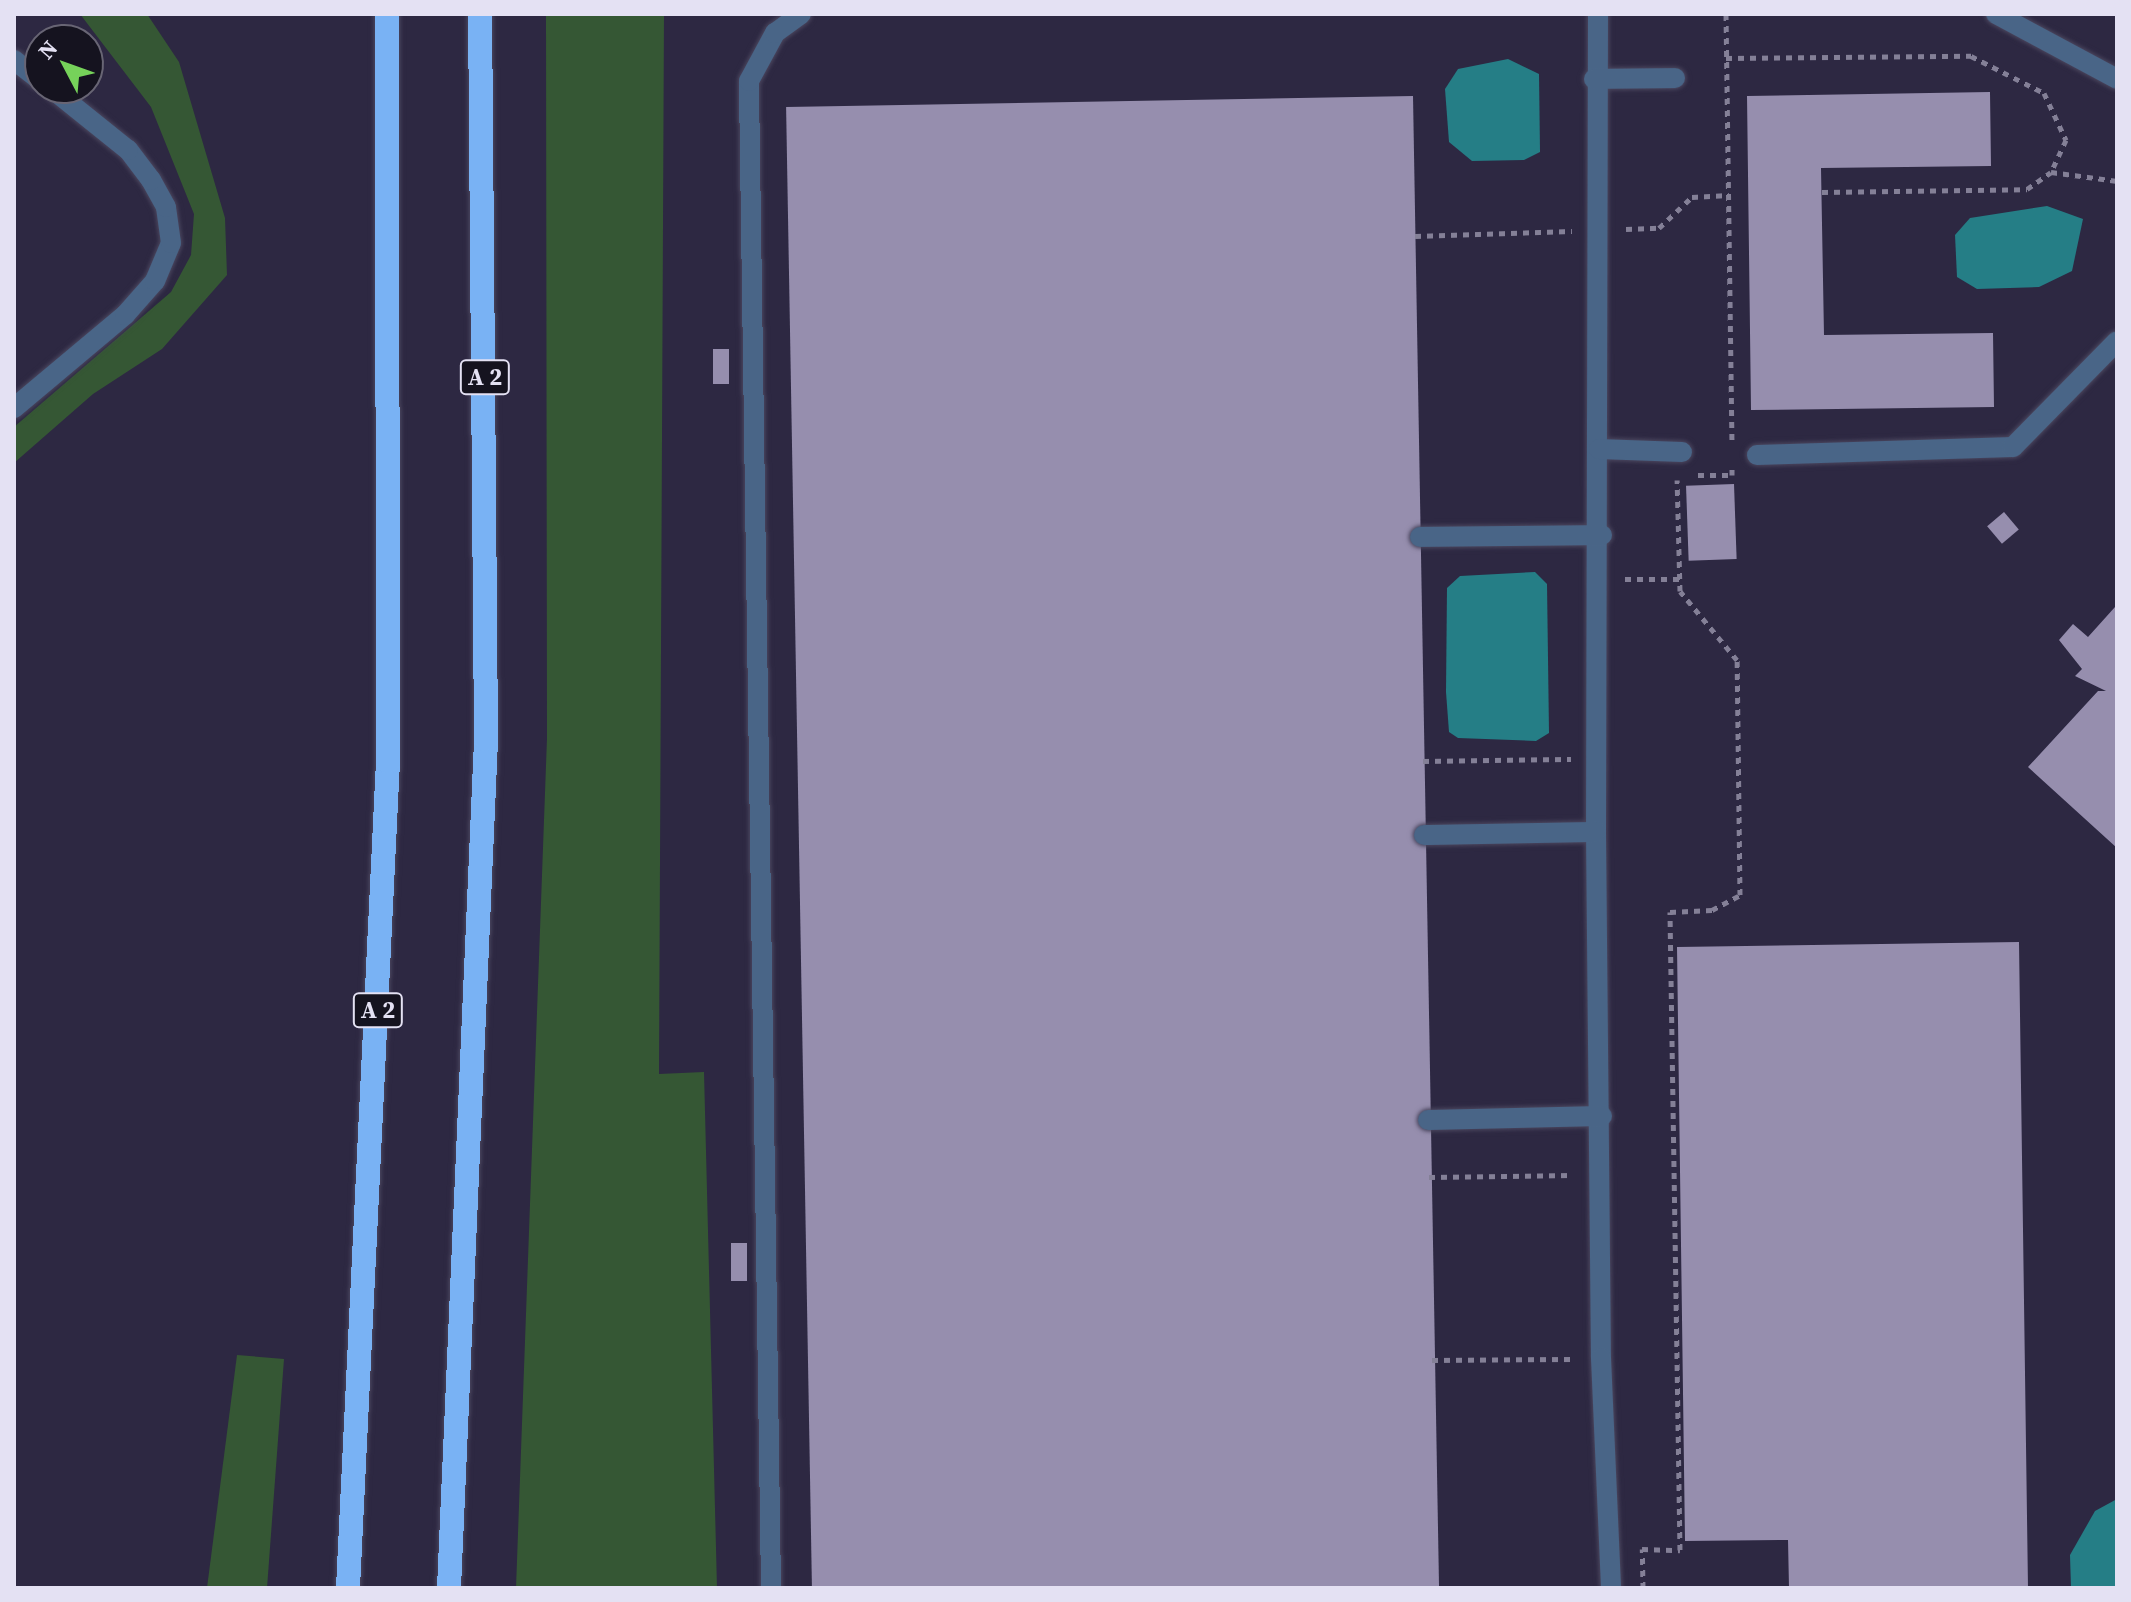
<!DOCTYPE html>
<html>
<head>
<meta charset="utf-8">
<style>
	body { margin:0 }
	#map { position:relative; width:2131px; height:1602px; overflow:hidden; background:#2d2842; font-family:"Source Serif 4",serif }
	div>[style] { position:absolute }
	.green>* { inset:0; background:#355734 }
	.water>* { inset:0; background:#257e86 }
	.building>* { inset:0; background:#968eae; transform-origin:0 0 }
	.path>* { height:5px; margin-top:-2.5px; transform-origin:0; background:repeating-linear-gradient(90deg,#848097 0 6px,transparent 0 12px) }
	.roads { filter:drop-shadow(0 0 2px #4a465e) drop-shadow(0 0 2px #4a465e) }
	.service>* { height:20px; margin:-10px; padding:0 10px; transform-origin:10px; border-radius:10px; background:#496587 }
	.minor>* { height:20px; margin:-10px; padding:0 10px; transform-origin:10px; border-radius:10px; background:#496587 }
	.motorway>* { height:24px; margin:-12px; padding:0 12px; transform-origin:12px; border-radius:12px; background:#79b2f4 }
	span { translate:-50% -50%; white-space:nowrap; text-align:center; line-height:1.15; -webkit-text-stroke:8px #15131f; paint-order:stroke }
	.shield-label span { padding:2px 6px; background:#15131f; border:2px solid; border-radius:6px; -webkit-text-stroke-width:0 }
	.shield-label { font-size:24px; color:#e4e1f3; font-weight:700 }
	.frame { position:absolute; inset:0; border:16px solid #e4e1f3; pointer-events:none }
	.north { position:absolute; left:24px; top:24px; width:80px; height:80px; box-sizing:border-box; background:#15131f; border:2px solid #686574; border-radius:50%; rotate:311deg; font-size:22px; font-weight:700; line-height:32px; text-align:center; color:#e4e1f3 }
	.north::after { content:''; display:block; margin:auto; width:28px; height:36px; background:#76d25a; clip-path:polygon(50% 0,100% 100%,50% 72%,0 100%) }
</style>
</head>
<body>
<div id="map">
	<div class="green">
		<div style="clip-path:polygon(80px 14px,147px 14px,179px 62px,225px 218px,227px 275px,162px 349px,93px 394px,14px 463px,14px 427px,171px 292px,191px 255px,194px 214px,151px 107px)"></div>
		<div style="clip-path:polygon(546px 14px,664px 14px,659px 1074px,704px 1072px,717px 1588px,516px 1588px,547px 738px)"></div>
		<div style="clip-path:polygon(237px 1355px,284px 1359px,267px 1588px,207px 1588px)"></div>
	</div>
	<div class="water">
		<div style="clip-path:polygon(1508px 59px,1539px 74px,1540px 152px,1524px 160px,1472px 161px,1449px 142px,1445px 89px,1458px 69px)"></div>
		<div style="clip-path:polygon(2047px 206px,2083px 219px,2072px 271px,2039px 287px,1977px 289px,1957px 277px,1955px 235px,1970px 218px)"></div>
		<div style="clip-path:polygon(1535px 572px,1547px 584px,1549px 733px,1536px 741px,1458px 738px,1449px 732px,1446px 692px,1447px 588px,1460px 576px)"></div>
		<div style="clip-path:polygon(2117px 1499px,2117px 1588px,2071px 1588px,2070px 1555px,2095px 1511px)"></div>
	</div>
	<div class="building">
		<div style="clip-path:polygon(1990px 92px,1991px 166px,1821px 168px,1824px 335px,1993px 333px,1994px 407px,1751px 410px,1747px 96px)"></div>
		<div style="left:1413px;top:96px;width:1492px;height:627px;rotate:89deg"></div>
		<div style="left:713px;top:349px;width:16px;height:35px"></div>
		<div style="left:1734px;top:484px;width:75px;height:48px;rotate:88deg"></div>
		<div style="left:2004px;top:512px;width:23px;height:22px;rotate:50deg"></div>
		<div style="clip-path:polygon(2115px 607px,2117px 608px,2117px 848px,2028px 767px,2098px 691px,2106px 691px,2075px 676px,2082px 669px,2059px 640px,2073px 624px,2088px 637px)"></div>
		<div style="clip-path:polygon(2019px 942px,2028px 1588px,1789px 1588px,1788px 1540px,1685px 1541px,1677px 947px)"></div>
		<div style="left:731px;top:1243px;width:16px;height:38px"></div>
	</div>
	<div class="path">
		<div style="left:1726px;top:14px;width:427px;rotate:89.2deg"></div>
		<div style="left:1726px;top:58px;width:245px;rotate:-0.5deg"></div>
		<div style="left:1971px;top:56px;width:82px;rotate:26.9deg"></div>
		<div style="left:2044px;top:93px;width:52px;rotate:64.9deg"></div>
		<div style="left:2066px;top:140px;width:35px;rotate:115deg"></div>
		<div style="left:1822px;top:192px;width:205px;rotate:-0.8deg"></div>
		<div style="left:2027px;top:189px;width:29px;rotate:-35deg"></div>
		<div style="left:2051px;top:172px;width:67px;rotate:7.8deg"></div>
		<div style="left:1626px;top:229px;width:33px;rotate:-2deg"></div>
		<div style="left:1659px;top:228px;width:45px;rotate:-43.2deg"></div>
		<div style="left:1692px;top:197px;width:37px;rotate:-3deg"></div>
		<div style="left:1415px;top:236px;width:157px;rotate:-1.8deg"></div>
		<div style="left:1698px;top:475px;width:34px"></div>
		<div style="left:1732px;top:475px;width:8px;rotate:-90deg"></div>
		<div style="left:1625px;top:579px;width:55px"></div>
		<div style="left:1423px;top:761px;width:148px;rotate:-0.8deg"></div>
		<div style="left:1429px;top:1177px;width:143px;rotate:-0.8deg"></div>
		<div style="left:1432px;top:1360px;width:144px;rotate:-0.4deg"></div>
		<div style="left:1643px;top:1588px;width:39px;rotate:-91deg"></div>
		<div style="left:1642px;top:1549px;width:38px;rotate:2deg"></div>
		<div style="left:1680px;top:1550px;width:638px;rotate:-90.9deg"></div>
		<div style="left:1670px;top:912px;width:42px;rotate:-2.7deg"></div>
		<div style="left:1712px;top:910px;width:32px;rotate:-28deg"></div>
		<div style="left:1740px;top:895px;width:235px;rotate:-90.7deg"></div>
		<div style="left:1737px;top:660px;width:89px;rotate:-129.6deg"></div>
		<div style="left:1680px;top:591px;width:111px;rotate:-91.5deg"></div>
	</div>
	<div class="roads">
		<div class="service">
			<div style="left:1598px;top:14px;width:818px;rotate:90.14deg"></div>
			<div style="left:1596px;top:832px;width:526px;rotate:89.46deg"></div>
			<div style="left:1601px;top:1358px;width:230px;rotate:87.5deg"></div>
			<div style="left:1996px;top:14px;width:137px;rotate:28.2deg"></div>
			<div style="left:1594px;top:79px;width:81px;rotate:-0.7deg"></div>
			<div style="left:1599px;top:449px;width:83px;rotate:2.1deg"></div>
			<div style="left:1757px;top:455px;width:256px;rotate:-1.8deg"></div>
			<div style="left:2013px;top:447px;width:148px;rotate:-45.5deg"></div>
			<div style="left:1420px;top:537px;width:182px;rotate:-0.6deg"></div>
			<div style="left:1424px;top:835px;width:172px;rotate:-1deg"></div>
			<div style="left:1428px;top:1120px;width:174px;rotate:-1.3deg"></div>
			<div style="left:771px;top:1588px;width:1507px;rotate:-90.84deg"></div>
			<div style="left:749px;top:81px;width:55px;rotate:-61.6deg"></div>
			<div style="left:775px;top:33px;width:32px;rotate:-36deg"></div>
		</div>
		<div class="minor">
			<div style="left:14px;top:60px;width:33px;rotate:38deg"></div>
			<div style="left:14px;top:408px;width:145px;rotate:-40deg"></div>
			<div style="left:125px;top:315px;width:45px;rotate:-48.6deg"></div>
			<div style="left:155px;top:281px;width:41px;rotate:-67.2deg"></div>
			<div style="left:171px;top:243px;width:36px;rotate:-98deg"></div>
			<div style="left:166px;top:207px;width:31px;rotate:-119deg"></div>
			<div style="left:151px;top:180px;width:38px;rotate:-127deg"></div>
			<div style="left:128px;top:150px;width:99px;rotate:-141.2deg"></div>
		</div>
		<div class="motorway">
			<div style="left:348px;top:1588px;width:828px;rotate:-87.23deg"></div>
			<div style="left:388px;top:761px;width:747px;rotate:-90.08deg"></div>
			<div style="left:449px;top:1588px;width:850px;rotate:-87.5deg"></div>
			<div style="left:486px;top:739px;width:725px;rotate:-90.47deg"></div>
		</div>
	</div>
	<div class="shield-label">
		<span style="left:485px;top:377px">A 2</span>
		<span style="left:378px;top:1010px">A 2</span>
	</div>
	<div class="frame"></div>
	<div class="north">N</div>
</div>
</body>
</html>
